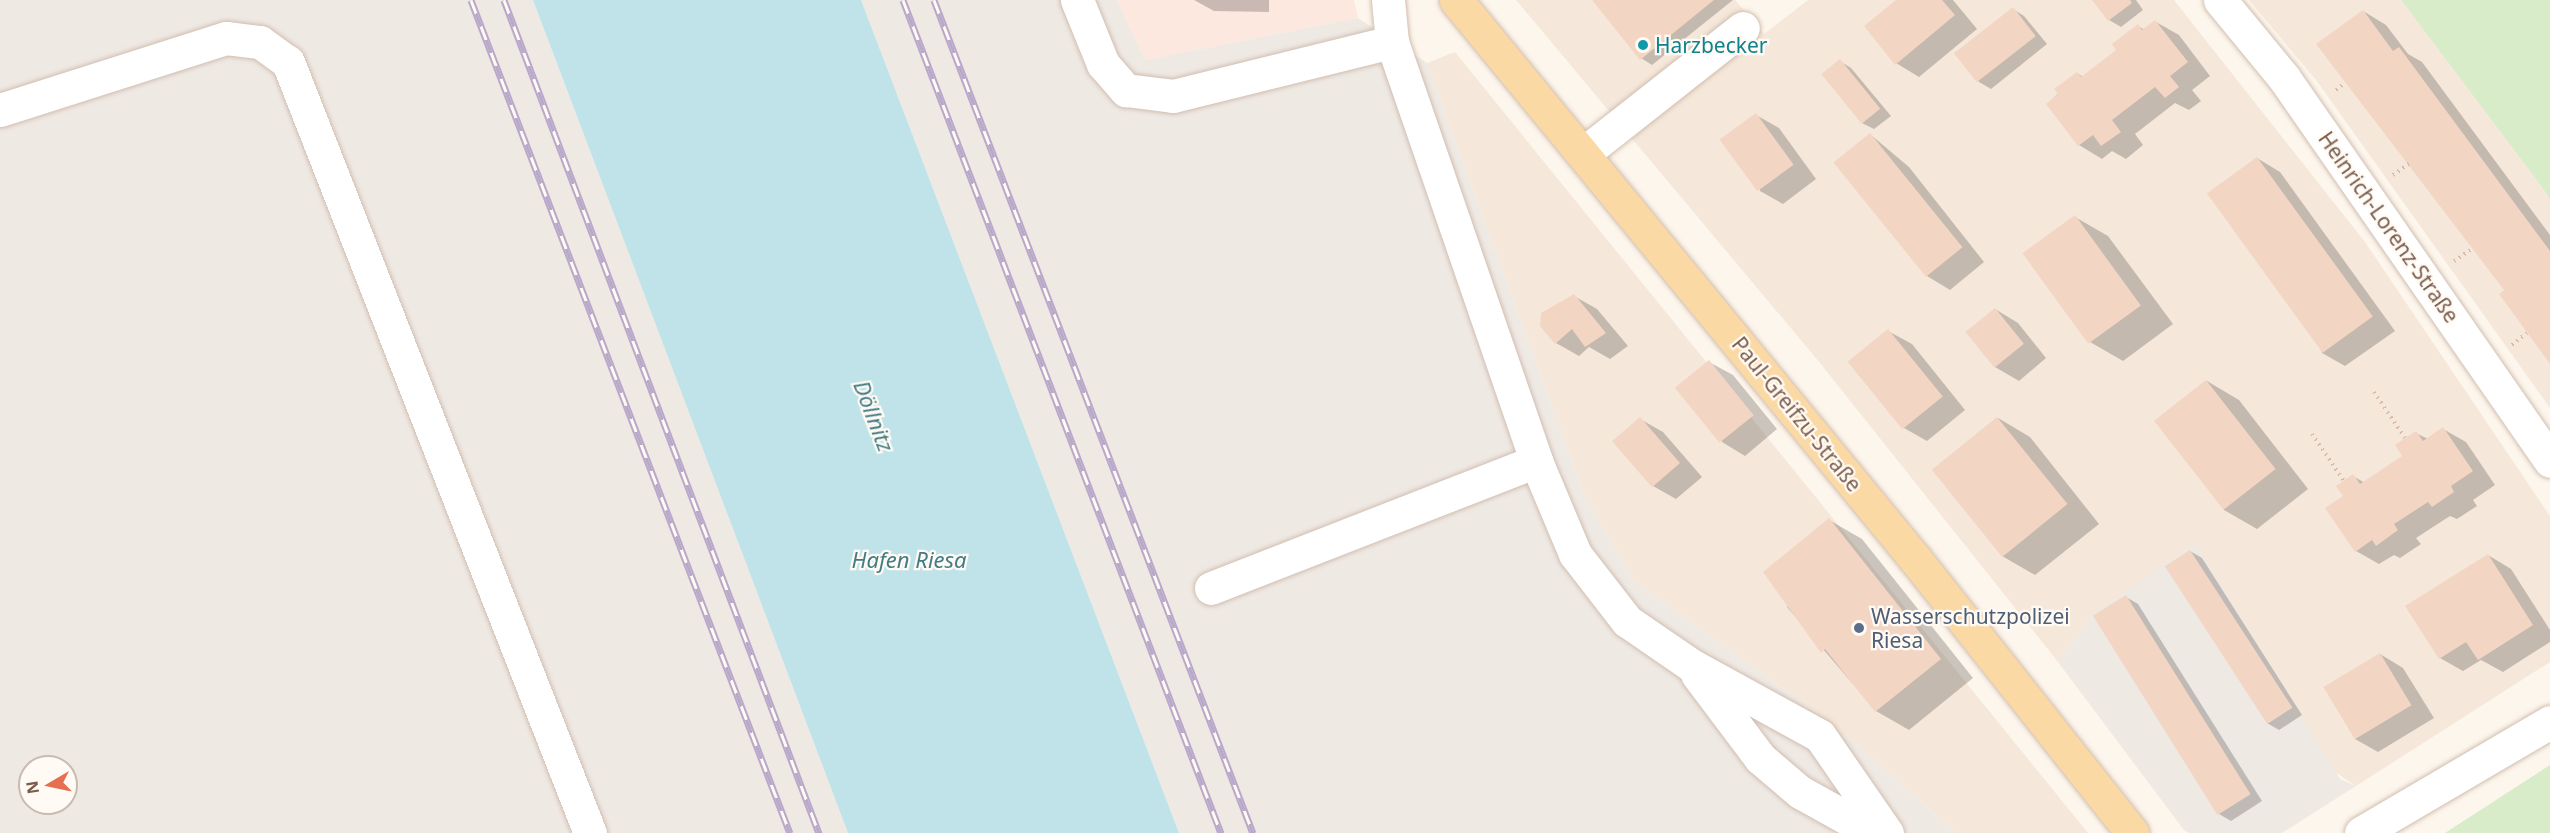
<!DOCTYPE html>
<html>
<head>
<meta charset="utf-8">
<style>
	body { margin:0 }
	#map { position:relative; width:2550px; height:833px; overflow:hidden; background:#fdf6ec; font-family:"Noto Sans",sans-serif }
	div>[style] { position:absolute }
	.residential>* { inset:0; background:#f5e8da }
	.commercial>* { inset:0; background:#fde8e0 }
	.industrial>* { inset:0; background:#efe9e4 }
	.green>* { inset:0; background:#d8ecc9 }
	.water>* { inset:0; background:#bfe3e8 }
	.shadow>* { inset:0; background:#0003 }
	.building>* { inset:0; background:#f3d5c3; transform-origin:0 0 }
	.path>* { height:4px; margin-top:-2px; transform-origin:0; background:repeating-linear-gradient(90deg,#d9b8a5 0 1.5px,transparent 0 6px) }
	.roads { filter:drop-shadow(0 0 2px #d1beb0) drop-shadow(0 0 2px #d1beb0) }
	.minor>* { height:33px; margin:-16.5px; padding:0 16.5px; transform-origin:16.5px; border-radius:16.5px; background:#fff }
	.major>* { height:33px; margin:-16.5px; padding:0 16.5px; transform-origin:16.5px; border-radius:16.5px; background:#fbd9a5 }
	.rail>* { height:7px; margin-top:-3.5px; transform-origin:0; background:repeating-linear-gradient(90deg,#fffaf3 0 14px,#b9a8c9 0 28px); box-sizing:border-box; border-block:2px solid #b9a8c9 }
	.dots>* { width:16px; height:16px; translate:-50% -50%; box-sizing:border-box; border:3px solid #fffaf3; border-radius:50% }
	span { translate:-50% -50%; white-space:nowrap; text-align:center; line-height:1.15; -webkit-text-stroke:4.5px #fffaf3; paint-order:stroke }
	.culture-label { font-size:21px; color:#0d838f }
	.left { translate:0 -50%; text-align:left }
	.street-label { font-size:21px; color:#7a5c4d }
	.service-label { font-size:21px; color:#4e5e75 }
	.water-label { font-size:22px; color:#437c86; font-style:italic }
	.north { position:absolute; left:18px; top:755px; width:60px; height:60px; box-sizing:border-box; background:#fffaf3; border:2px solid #cabbb1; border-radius:50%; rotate:261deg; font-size:16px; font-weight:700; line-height:24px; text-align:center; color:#7a5c4d }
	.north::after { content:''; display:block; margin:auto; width:21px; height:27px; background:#e76f51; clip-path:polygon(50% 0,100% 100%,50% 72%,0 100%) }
</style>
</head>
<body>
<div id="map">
	<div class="residential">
		<div style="clip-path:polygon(1516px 0,1735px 0,1764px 34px,1808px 0,2174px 0,2365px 242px,2550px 516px,2550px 662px,2356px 786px,2094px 613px,2058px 662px,1820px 363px)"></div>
		<div style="clip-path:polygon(2249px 0,2401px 0,2544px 190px,2550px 200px,2550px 408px,2316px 80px)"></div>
		<div style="clip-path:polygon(1455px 52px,2088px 833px,1956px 833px,1842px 731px,1634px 581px,1584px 494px,1427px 63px)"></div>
	</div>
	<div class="commercial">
		<div style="clip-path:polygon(1117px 0,1354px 0,1358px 18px,1145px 60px)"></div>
	</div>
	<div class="industrial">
		<div style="clip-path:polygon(evenodd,0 0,533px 0,848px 833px,0 833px,0 0,30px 767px,66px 767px,66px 803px,30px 803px,30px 767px)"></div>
		<div style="clip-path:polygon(861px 0,1117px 0,1145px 60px,1358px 18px,1427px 63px,1584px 494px,1634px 581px,1842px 731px,1956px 833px,1179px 833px)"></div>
		<div style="clip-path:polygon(2195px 543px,2340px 779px,2356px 786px,2282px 833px,2189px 833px,2184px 830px,2058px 662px,2094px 613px)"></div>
	</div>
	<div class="green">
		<div style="clip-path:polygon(2401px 0,2550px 0,2550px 200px,2544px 190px)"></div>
		<div style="clip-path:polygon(2550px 765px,2550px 833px,2445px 833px)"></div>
	</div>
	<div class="water">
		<div style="clip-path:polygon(533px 0,861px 0,1179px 833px,848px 833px)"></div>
	</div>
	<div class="shadow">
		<div style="clip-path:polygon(1194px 0,1269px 0,1269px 12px,1214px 11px)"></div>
		<div style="clip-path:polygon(1594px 0,1733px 0,1652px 65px,1641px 58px)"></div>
		<div style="clip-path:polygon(1898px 0,1953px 0,1977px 29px,1919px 77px,1896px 63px)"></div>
		<div style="clip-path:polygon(2094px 0,2136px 0,2143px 10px,2121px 27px,2109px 20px)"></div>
		<div style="clip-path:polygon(2013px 9px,2024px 16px,2047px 44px,1991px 89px,1979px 82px,1957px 54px)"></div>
		<div style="clip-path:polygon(2363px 11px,2386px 25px,2408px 54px,2422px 62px,2550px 235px,2550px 361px,2507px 290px)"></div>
		<div style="clip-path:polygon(2156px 22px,2179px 35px,2210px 76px,2192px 90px,2201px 101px,2189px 110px,2175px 103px,2135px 134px,2143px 145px,2126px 159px,2112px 151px,2102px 159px,2079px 145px,2048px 104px,2077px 73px,2083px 77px,2119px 50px,2138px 26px,2145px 30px)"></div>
		<div style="clip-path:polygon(1840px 61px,1851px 68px,1891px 116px,1874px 129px,1862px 123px)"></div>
		<div style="clip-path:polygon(1756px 115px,1779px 128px,1816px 179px,1783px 204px,1760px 191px)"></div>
		<div style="clip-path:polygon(1871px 135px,1909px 167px,1984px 262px,1950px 290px,1927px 276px)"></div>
		<div style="clip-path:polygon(2257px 158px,2280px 172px,2395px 331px,2345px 366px,2322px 353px)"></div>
		<div style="clip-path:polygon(2075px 217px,2108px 236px,2173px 324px,2123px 361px,2090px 342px)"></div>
		<div style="clip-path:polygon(1574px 296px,1597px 309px,1628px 346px,1610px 359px,1589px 347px,1579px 356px,1556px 343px)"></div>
		<div style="clip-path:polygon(1995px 309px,2018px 323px,2046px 358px,2019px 381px,1995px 367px)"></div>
		<div style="clip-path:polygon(1888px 331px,1912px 344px,1965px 410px,1927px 441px,1904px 428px)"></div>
		<div style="clip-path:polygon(1709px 362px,1733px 375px,1777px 429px,1745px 456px,1722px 442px)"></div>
		<div style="clip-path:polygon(2207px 381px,2239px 400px,2308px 489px,2257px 529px,2224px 510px)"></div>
		<div style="clip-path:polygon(1998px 418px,2030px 437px,2099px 524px,2035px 575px,2002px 556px)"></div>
		<div style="clip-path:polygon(1640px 419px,1663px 432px,1702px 477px,1676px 499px,1653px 486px)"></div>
		<div style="clip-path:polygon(2443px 429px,2466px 442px,2495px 485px,2473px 500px,2477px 506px,2457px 519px,2450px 516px,2416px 538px,2421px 544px,2400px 558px,2394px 555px,2379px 564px,2356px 551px,2345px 496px,2353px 476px,2365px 483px,2404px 456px,2416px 433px,2428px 439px)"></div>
		<div style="clip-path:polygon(1829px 520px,1862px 539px,1973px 678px,1909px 730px,1876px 711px,1787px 607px)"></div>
		<div style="clip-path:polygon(2190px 551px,2202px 558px,2302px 715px,2279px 730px,2267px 723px)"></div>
		<div style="clip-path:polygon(2488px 555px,2511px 569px,2550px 630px,2550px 642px,2503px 672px,2481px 660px,2463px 671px,2440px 658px)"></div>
		<div style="clip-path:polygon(2126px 597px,2138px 604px,2262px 801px,2231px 821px,2219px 814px)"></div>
		<div style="clip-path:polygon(2380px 654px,2403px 668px,2434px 718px,2378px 752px,2355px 739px)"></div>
	</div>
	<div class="building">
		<div style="clip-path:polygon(1592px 0,1714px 0,1640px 60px)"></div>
		<div style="clip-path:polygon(1896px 0,1942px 0,1955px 15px,1895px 65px,1864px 26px)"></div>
		<div style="clip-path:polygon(2092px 0,2130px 0,2132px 3px,2108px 21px)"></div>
		<div style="left:2013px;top:7px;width:37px;height:75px;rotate:52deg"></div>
		<div style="clip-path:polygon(2363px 10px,2393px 51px,2399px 47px,2550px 251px,2550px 364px,2499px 294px,2504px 290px,2316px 44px)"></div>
		<div style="clip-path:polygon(2155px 20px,2188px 62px,2170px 76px,2179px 87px,2165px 98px,2155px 87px,2112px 120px,2121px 132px,2101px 146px,2093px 135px,2078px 146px,2046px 104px,2058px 94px,2054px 89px,2077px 72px,2081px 77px,2116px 50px,2112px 44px,2138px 24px,2142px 30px)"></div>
		<div style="left:1840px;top:59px;width:64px;height:24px;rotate:51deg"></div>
		<div style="left:1756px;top:113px;width:64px;height:45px;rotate:54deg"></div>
		<div style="left:1870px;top:133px;width:147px;height:47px;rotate:51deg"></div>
		<div style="left:2257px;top:157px;width:197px;height:62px;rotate:54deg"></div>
		<div style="left:2075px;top:215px;width:112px;height:65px;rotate:54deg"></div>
		<div style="clip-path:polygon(1574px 294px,1606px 333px,1585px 347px,1572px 329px,1555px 344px,1540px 326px,1541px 313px)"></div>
		<div style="left:1995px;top:308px;width:46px;height:38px;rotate:51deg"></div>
		<div style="left:1888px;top:329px;width:87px;height:52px;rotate:51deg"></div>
		<div style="left:1709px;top:360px;width:71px;height:44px;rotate:51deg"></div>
		<div style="left:2206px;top:380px;width:113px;height:66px;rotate:52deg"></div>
		<div style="left:1640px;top:417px;width:61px;height:37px;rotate:49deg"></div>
		<div style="left:1997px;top:417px;width:112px;height:84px;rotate:51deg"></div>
		<div style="clip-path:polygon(2443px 427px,2473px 471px,2451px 486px,2454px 492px,2432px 507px,2428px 502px,2394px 524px,2398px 530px,2376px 546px,2372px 540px,2355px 552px,2325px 508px,2343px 496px,2336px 486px,2353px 474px,2360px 484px,2402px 456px,2395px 445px,2405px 438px,2416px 431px,2423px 441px)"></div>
		<div style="clip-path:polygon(1829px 518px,1941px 659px,1875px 712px,1825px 649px,1821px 653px,1763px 572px)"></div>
		<div style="left:2190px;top:550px;width:188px;height:30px;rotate:57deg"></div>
		<div style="clip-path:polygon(2488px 554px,2533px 625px,2478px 660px,2466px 642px,2439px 659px,2405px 606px)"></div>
		<div style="left:2126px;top:595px;width:235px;height:39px;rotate:58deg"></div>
		<div style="left:2380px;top:653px;width:61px;height:66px;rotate:59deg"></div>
	</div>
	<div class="path">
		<div style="left:2336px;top:90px;width:11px;rotate:-38deg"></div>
		<div style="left:2393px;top:175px;width:21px;rotate:-35deg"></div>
		<div style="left:2454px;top:261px;width:23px;rotate:-34deg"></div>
		<div style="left:2512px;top:345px;width:19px;rotate:-39deg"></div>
		<div style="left:2374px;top:392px;width:55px;rotate:56deg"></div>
		<div style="left:2312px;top:434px;width:57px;rotate:55.8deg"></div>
	</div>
	<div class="roads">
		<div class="minor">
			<div style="left:1077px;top:0;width:69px;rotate:67.9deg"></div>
			<div style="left:1103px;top:64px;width:35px;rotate:49deg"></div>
			<div style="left:1126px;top:90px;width:47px;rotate:7.3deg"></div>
			<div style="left:1173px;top:96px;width:226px;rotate:-13.9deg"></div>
			<div style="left:1388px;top:0;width:42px;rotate:84.6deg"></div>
			<div style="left:1392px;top:42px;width:443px;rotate:71deg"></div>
			<div style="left:1536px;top:461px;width:101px;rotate:67.2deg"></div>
			<div style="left:1575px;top:554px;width:85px;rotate:52.2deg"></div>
			<div style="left:1627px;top:621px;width:78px;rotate:34.5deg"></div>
			<div style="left:1691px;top:665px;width:147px;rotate:28.8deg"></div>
			<div style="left:1820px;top:736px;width:118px;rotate:55.4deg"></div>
			<div style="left:2220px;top:0;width:101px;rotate:50.6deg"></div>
			<div style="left:2284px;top:78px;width:466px;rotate:55.2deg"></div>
			<div style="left:0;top:110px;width:237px;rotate:-17.7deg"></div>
			<div style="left:226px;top:38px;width:34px;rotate:7deg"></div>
			<div style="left:260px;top:42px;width:34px;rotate:36deg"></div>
			<div style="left:288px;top:62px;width:828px;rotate:68.61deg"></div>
			<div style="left:1584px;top:153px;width:202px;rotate:-38.2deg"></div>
			<div style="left:1211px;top:588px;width:349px;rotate:-21.3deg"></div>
			<div style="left:1697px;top:674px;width:105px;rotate:53.1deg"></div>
			<div style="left:1760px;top:758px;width:52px;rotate:40.4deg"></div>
			<div style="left:1800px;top:792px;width:85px;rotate:29deg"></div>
			<div style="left:2361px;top:833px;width:219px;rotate:-30.4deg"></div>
		</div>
		<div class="major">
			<div style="left:1456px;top:0;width:725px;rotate:50.6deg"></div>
			<div style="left:1916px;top:560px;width:348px;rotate:51.6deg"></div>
		</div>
	</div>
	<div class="rail">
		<div style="left:471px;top:0;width:892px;rotate:69.05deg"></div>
		<div style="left:504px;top:0;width:891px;rotate:69.29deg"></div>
		<div style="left:903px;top:0;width:892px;rotate:69.11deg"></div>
		<div style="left:934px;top:0;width:892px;rotate:69.05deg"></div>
	</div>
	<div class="dots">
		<div style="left:1643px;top:45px;background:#0f9aa8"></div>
		<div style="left:1859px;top:628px;background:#5c6f8a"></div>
	</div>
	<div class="culture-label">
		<span class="left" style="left:1655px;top:45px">Harzbecker</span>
	</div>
	<div class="street-label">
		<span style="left:2389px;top:227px;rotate:55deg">Heinrich-Lorenz-Straße</span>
		<span style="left:1797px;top:414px;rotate:51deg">Paul-Greifzu-Straße</span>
	</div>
	<div class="service-label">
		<span class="left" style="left:1871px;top:628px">Wasserschutzpolizei<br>Riesa</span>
	</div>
	<div class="water-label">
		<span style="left:874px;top:416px;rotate:69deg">Döllnitz</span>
		<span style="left:909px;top:560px">Hafen Riesa</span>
	</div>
	<div class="north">N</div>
</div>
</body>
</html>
